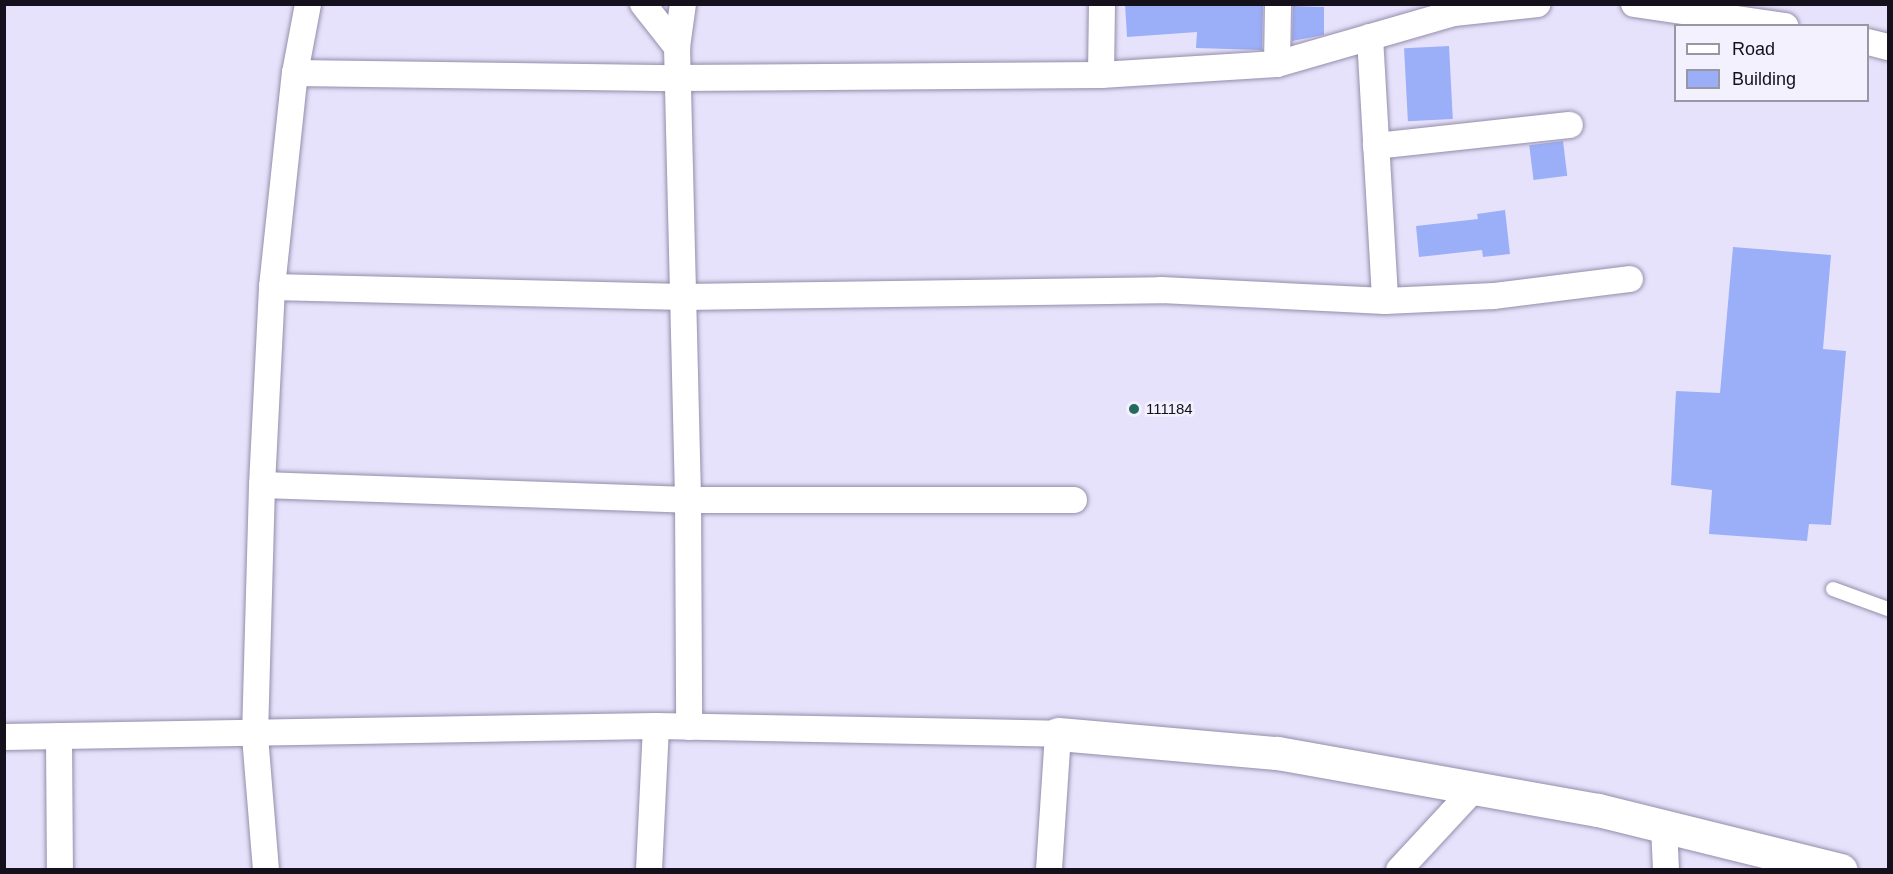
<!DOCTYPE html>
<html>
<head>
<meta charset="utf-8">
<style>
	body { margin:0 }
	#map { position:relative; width:1893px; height:874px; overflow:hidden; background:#e7e2fb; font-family:Arial,sans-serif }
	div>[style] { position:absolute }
	.building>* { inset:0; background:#9baff8; transform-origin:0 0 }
	.roads { filter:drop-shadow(0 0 2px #948dab) drop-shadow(0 0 2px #948dab) }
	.lane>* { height:14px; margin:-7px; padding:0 7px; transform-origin:7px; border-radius:7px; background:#fff }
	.street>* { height:26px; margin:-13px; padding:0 13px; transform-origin:13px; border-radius:13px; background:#fff }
	.secondary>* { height:33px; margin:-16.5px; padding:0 16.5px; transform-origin:16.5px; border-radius:16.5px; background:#fff }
	.dots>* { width:16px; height:16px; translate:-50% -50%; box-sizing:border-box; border:3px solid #f3f1fe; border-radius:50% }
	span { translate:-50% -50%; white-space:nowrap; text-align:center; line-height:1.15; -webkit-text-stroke:5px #f3f1fe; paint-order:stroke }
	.poi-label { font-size:15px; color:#14111c }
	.left { translate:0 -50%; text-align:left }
	.frame { position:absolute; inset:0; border:6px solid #14111c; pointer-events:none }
	.legend { position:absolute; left:1674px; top:24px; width:195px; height:78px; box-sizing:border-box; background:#f3f1fe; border:2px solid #9a97a4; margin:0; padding:8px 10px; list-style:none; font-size:18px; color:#14111c }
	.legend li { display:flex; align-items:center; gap:12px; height:30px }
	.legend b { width:30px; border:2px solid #9a97a4 }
</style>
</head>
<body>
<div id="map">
	<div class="building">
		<div style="clip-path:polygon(1125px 4px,1263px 4px,1262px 50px,1196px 48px,1197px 32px,1127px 37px)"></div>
		<div style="clip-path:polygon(1293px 6px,1324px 7px,1324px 35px,1292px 41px)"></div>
		<div style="left:1449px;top:46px;width:73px;height:45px;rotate:87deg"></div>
		<div style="left:1563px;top:141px;width:35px;height:34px;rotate:83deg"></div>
		<div style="clip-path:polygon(1505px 210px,1510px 254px,1483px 257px,1482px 250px,1419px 257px,1416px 226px,1478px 219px,1477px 214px)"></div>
		<div style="clip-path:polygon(1733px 247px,1831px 255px,1823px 349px,1846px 351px,1831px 525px,1809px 524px,1807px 541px,1709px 534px,1712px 490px,1671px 485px,1676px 391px,1720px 393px)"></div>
	</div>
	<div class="roads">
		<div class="lane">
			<div style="left:1833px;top:589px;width:59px;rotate:20deg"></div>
		</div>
		<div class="street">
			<div style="left:643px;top:4px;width:55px;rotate:51.7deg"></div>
			<div style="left:677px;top:47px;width:453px;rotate:88.6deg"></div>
			<div style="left:688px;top:500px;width:227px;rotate:89.7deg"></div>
			<div style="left:1634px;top:4px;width:153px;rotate:8.3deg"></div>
			<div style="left:1370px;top:37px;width:264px;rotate:86.7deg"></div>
			<div style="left:1868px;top:42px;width:21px;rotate:14deg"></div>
			<div style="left:677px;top:47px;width:43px;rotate:-82.1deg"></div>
			<div style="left:1277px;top:64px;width:60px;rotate:-89deg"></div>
			<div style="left:295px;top:73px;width:381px;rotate:0.8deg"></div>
			<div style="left:676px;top:78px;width:425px;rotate:-0.4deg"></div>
			<div style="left:1101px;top:75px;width:176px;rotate:-3.6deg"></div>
			<div style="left:1277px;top:64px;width:184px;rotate:-16.1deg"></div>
			<div style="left:1454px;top:13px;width:84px;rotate:-6.1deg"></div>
			<div style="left:1101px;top:75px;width:71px;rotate:-89.2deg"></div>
			<div style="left:1376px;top:146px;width:195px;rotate:-6.2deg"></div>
			<div style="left:272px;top:287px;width:412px;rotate:1.4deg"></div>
			<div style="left:684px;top:297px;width:477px;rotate:-0.8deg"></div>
			<div style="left:1161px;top:290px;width:224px;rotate:2.8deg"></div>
			<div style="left:1385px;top:301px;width:109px;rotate:-2.6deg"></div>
			<div style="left:1494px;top:296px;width:137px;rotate:-7.1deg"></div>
			<div style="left:262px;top:485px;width:426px;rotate:2deg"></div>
			<div style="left:688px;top:500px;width:386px"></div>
			<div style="left:59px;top:736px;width:134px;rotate:89.6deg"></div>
			<div style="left:4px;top:737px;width:652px;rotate:-0.97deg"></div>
			<div style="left:656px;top:726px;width:402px;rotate:1.1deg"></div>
			<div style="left:1058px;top:734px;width:136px;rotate:93.8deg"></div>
			<div style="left:1664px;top:826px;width:44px;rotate:87.4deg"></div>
			<div style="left:266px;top:870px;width:134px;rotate:-94.7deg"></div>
			<div style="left:255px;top:736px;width:251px;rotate:-88.4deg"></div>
			<div style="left:262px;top:485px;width:198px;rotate:-87.1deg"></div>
			<div style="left:272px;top:287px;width:215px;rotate:-83.9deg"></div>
			<div style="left:295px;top:73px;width:70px;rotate:-79.3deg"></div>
			<div style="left:649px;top:870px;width:144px;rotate:-87.2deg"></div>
			<div style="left:1399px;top:870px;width:112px;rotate:-47.2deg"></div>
		</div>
		<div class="secondary">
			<div style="left:1058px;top:734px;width:220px;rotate:5deg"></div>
			<div style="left:1277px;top:753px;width:326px;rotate:10.1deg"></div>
			<div style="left:1598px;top:810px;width:250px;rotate:13.9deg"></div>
		</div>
	</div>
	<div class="dots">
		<div style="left:1134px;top:409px;background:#256a5e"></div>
	</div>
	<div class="poi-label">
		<span class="left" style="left:1146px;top:409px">111184</span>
	</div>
	<div class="frame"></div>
	<ul class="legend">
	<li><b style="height:8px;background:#fff"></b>Road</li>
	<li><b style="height:16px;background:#9baff8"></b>Building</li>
	</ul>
</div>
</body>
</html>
